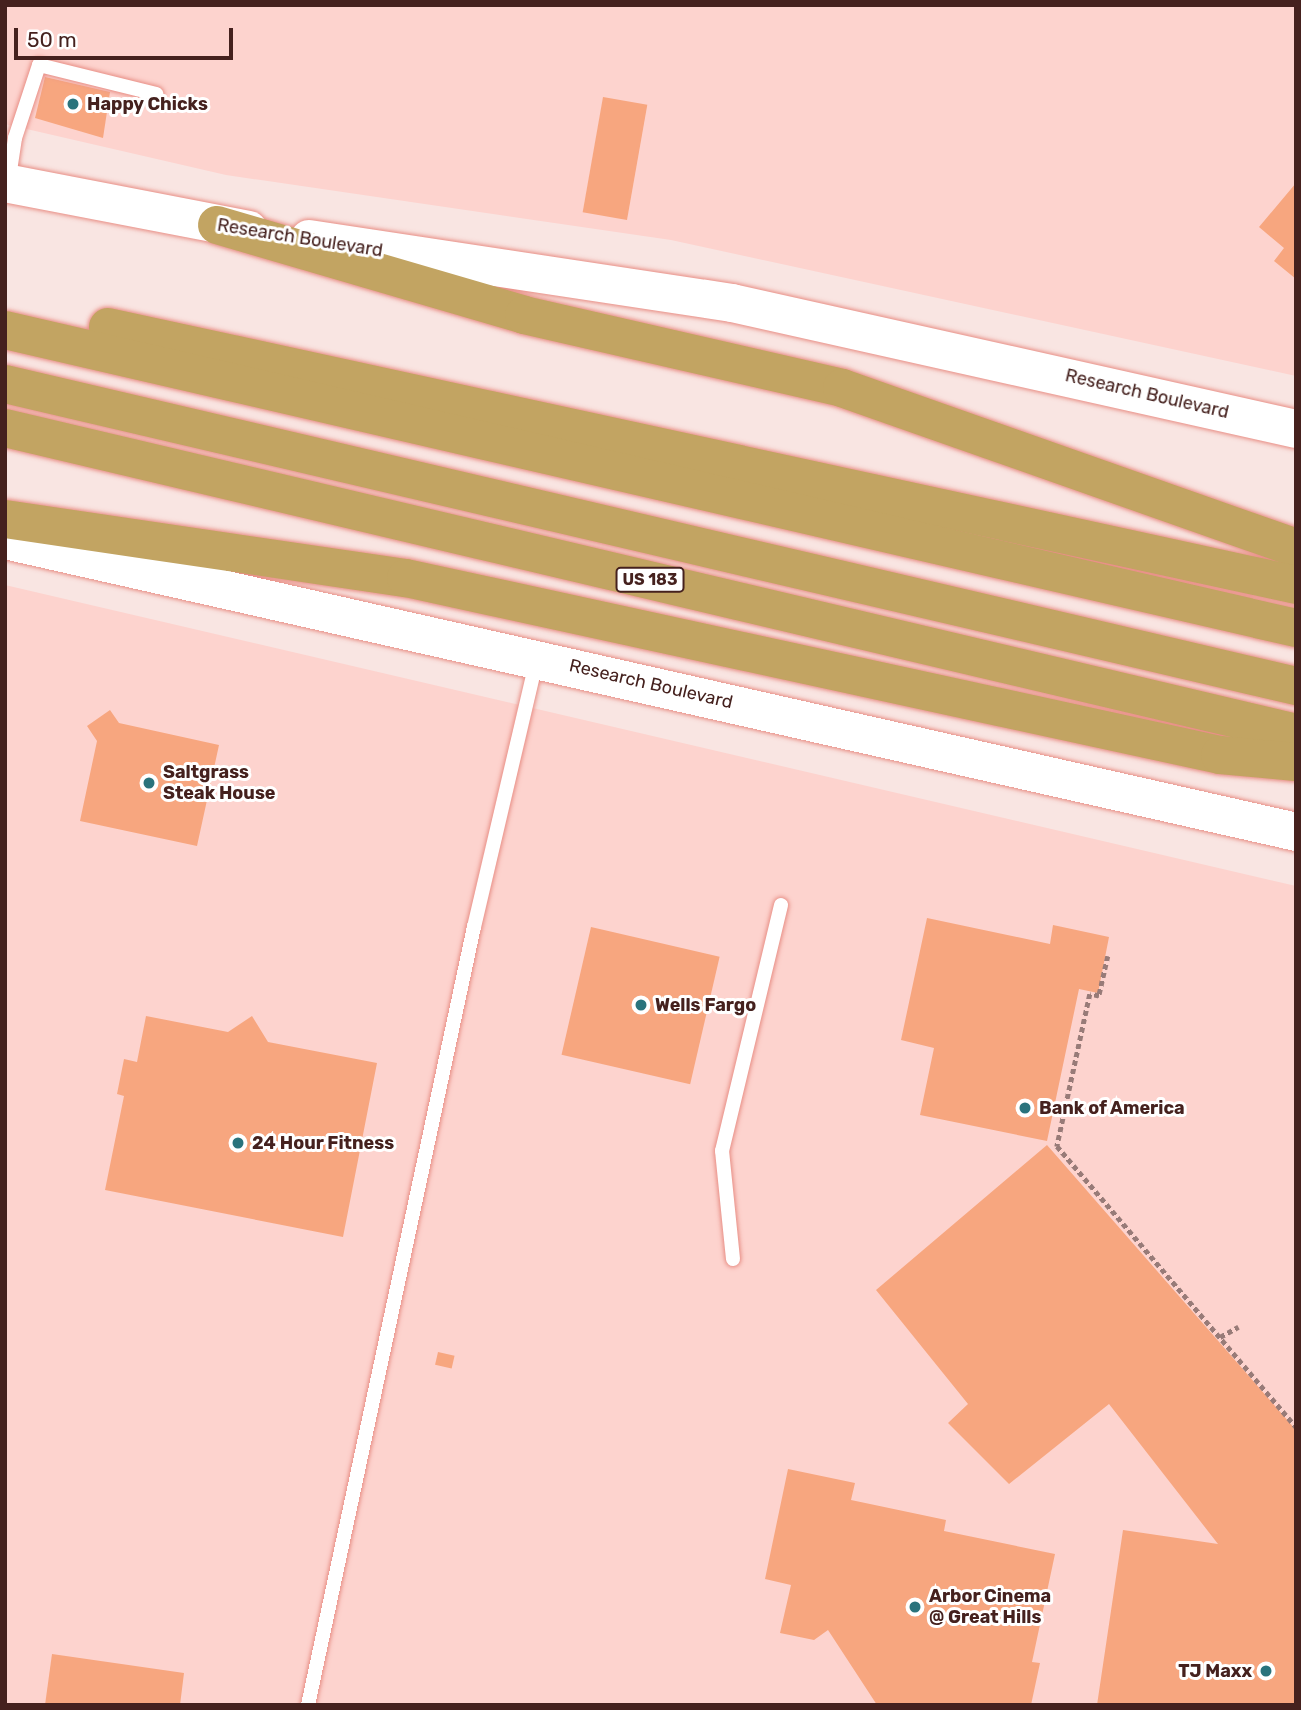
<!DOCTYPE html>
<html>
<head>
<meta charset="utf-8">
<style>
	body { margin:0 }
	#map { position:relative; width:1301px; height:1710px; overflow:hidden; background:#f9e5e2; font-family:Rubik,sans-serif }
	div>[style] { position:absolute }
	.built>* { inset:0; background:#fdd3ce }
	.building>* { inset:0; background:#f7a67f; transform-origin:0 0 }
	.path>* { height:4.5px; margin-top:-2.25px; transform-origin:0; background:repeating-linear-gradient(90deg,#987b78 0 5px,transparent 0 8.5px) }
	.roads { filter:drop-shadow(0 0 2px #e88f86) drop-shadow(0 0 2px #e88f86) }
	.lane>* { height:14px; margin:-7px; padding:0 7px; transform-origin:7px; border-radius:7px; background:#fff }
	.secondary>* { height:38px; margin:-19px; padding:0 19px; transform-origin:19px; border-radius:19px; background:#fff }
	.highway>* { height:38px; margin:-19px; padding:0 19px; transform-origin:19px; border-radius:19px; background:#c2a462 }
	.dots>* { width:19px; height:19px; translate:-50% -50%; box-sizing:border-box; border:4px solid #fff; border-radius:50% }
	span { translate:-50% -50%; white-space:nowrap; text-align:center; line-height:1.15; -webkit-text-stroke:6px #fff; paint-order:stroke }
	.shield-label span { padding:2px 5px; background:#fff; border:2px solid; border-radius:5px; -webkit-text-stroke-width:0 }
	.shield-label { font-size:16px; color:#45211e; font-weight:700 }
	.poi-label { font-size:18px; color:#45211e; font-weight:700 }
	.left { translate:0 -50%; text-align:left }
	.right { translate:-100% -50%; text-align:right }
	.street-label { font-size:18px; color:#45211e }
	.frame { position:absolute; inset:0; border:7px solid #45211e; pointer-events:none }
	.scale { position:absolute; left:14px; top:28px; width:219px; height:32px; box-sizing:border-box; border:4px solid #45211e; border-top:0; padding-left:9px; font-size:21px; line-height:24px; white-space:nowrap; color:#45211e; -webkit-text-stroke:5px #fff; paint-order:stroke }
</style>
</head>
<body>
<div id="map">
	<div class="built">
		<div style="clip-path:polygon(5px 5px,1296px 5px,1296px 376px,671px 240px,226px 175px,5px 124px)"></div>
		<div style="clip-path:polygon(5px 585px,1296px 886px,1296px 1705px,5px 1705px)"></div>
	</div>
	<div class="building">
		<div style="clip-path:polygon(45px 77px,110px 92px,103px 138px,35px 118px)"></div>
		<div style="left:603px;top:97px;width:45px;height:117px;rotate:10deg"></div>
		<div style="clip-path:polygon(1296px 183px,1296px 279px,1274px 261px,1284px 248px,1259px 227px)"></div>
		<div style="clip-path:polygon(110px 710px,119px 723px,219px 745px,197px 846px,80px 821px,97px 741px,87px 726px)"></div>
		<div style="clip-path:polygon(927px 918px,1050px 944px,1053px 925px,1109px 937px,1098px 993px,1079px 989px,1047px 1141px,920px 1115px,934px 1048px,901px 1040px)"></div>
		<div style="left:591px;top:927px;width:132px;height:131px;rotate:13deg"></div>
		<div style="clip-path:polygon(146px 1016px,228px 1032px,252px 1016px,268px 1042px,377px 1063px,343px 1237px,105px 1190px,124px 1096px,117px 1094px,124px 1059px,137px 1062px)"></div>
		<div style="clip-path:polygon(1047px 1145px,1296px 1430px,1296px 1705px,1097px 1705px,1123px 1530px,1218px 1544px,1109px 1404px,1009px 1484px,948px 1423px,968px 1404px,876px 1290px)"></div>
		<div style="left:438px;top:1352px;width:17px;height:13px;rotate:13deg"></div>
		<div style="clip-path:polygon(788px 1469px,855px 1483px,851px 1500px,946px 1520px,944px 1531px,1055px 1554px,1032px 1662px,1040px 1663px,1031px 1705px,877px 1705px,828px 1630px,814px 1640px,780px 1633px,791px 1585px,765px 1579px)"></div>
		<div style="clip-path:polygon(52px 1654px,184px 1673px,180px 1705px,45px 1705px)"></div>
	</div>
	<div class="path">
		<div style="left:1108px;top:956px;width:41px;rotate:102.7deg"></div>
		<div style="left:1099px;top:996px;width:9px;rotate:-167deg"></div>
		<div style="left:1090px;top:994px;width:156px;rotate:102.2deg"></div>
		<div style="left:1057px;top:1146px;width:369px;rotate:49.6deg"></div>
		<div style="left:1220px;top:1337px;width:21px;rotate:-29deg"></div>
	</div>
	<div class="roads">
		<div class="lane">
			<div style="left:8px;top:184px;width:47px;rotate:-81.3deg"></div>
			<div style="left:15px;top:138px;width:77px;rotate:-71.8deg"></div>
			<div style="left:39px;top:65px;width:121px;rotate:13.9deg"></div>
			<div style="left:733px;top:1259px;width:109px;rotate:-95.8deg"></div>
			<div style="left:722px;top:1151px;width:253px;rotate:-76.5deg"></div>
			<div style="left:308px;top:1705px;width:796px;rotate:-77.96deg"></div>
			<div style="left:474px;top:927px;width:271px;rotate:-76.8deg"></div>
		</div>
		<div class="secondary">
			<div style="left:5px;top:183px;width:248px;rotate:10.9deg"></div>
			<div style="left:309px;top:239px;width:428px;rotate:8.6deg"></div>
			<div style="left:732px;top:303px;width:578px;rotate:12.59deg"></div>
			<div style="left:5px;top:540px;width:1324px;rotate:12.74deg"></div>
		</div>
		<div class="highway">
			<div style="left:217px;top:225px;width:320px;rotate:16.3deg"></div>
			<div style="left:524px;top:315px;width:326px;rotate:12.9deg"></div>
			<div style="left:842px;top:388px;width:481px;rotate:19.4deg"></div>
			<div style="left:108px;top:327px;width:1216px;rotate:12.25deg"></div>
			<div style="left:5px;top:330px;width:1325px;rotate:13deg"></div>
			<div style="left:5px;top:384px;width:1326px;rotate:13.17deg"></div>
			<div style="left:5px;top:428px;width:1327px;rotate:13.29deg"></div>
			<div style="left:5px;top:519px;width:405px;rotate:8.4deg"></div>
			<div style="left:406px;top:578px;width:833px;rotate:12.27deg"></div>
			<div style="left:1220px;top:755px;width:76px;rotate:5.3deg"></div>
		</div>
	</div>
	<div class="dots">
		<div style="left:73px;top:104px;background:#2a737c"></div>
		<div style="left:149px;top:783px;background:#2a737c"></div>
		<div style="left:641px;top:1005px;background:#2a737c"></div>
		<div style="left:1025px;top:1108px;background:#2a737c"></div>
		<div style="left:238px;top:1143px;background:#2a737c"></div>
		<div style="left:915px;top:1607px;background:#2a737c"></div>
		<div style="left:1266px;top:1671px;background:#2a737c"></div>
	</div>
	<div class="shield-label">
		<span style="left:650px;top:580px">US 183</span>
	</div>
	<div class="poi-label">
		<span class="left" style="left:87px;top:104px">Happy Chicks</span>
		<span class="left" style="left:163px;top:783px">Saltgrass<br>Steak House</span>
		<span class="left" style="left:655px;top:1005px">Wells Fargo</span>
		<span class="left" style="left:1039px;top:1108px">Bank of America</span>
		<span class="left" style="left:252px;top:1143px">24 Hour Fitness</span>
		<span class="left" style="left:929px;top:1607px">Arbor Cinema<br>@ Great Hills</span>
		<span class="right" style="left:1252px;top:1671px">TJ Maxx</span>
	</div>
	<div class="street-label">
		<span style="left:300px;top:238px;rotate:9deg">Research Boulevard</span>
		<span style="left:1147px;top:394px;rotate:13deg">Research Boulevard</span>
		<span style="left:651px;top:684px;rotate:13deg">Research Boulevard</span>
	</div>
	<div class="frame"></div>
	<div class="scale">50 m</div>
</div>
</body>
</html>
